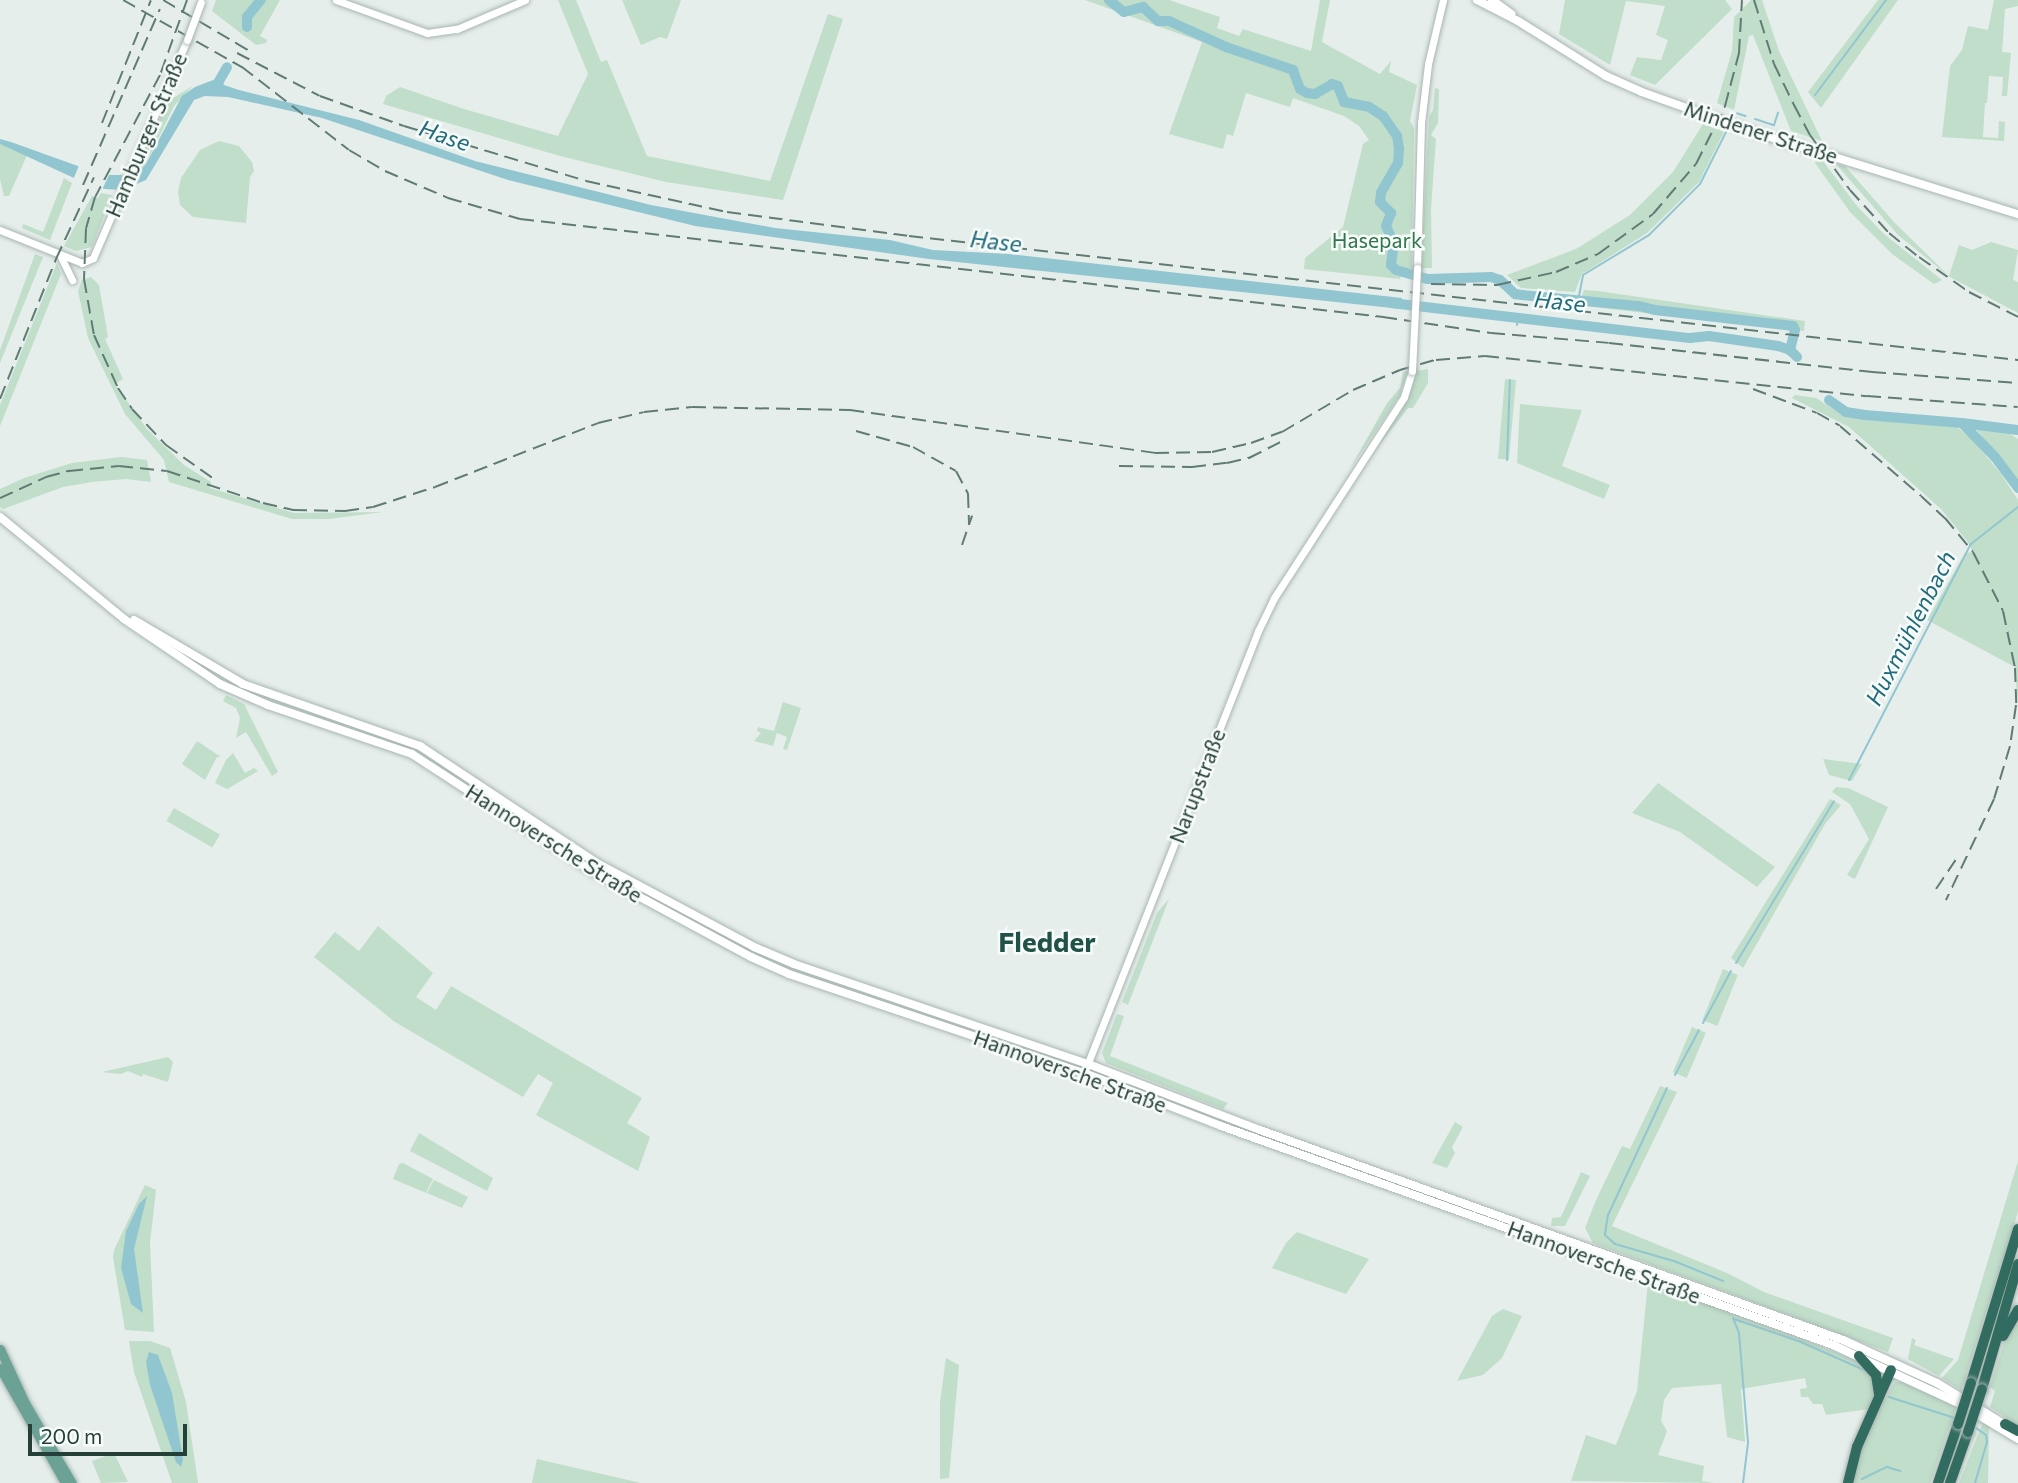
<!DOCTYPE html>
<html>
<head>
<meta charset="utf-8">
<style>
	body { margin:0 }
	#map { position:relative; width:2018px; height:1483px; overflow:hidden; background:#e6eeeb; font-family:Commissioner,sans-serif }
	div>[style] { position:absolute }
	.green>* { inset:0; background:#c0dec9; transform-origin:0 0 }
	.water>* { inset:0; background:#91c6d1 }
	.pier>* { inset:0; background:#e6eeeb }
	.stream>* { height:2px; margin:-1px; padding:0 1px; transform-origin:1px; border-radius:1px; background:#91c6d1 }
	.river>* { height:10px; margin:-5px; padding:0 5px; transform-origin:5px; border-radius:5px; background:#91c6d1 }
	.roads { filter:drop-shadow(0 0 2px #a8b6b2) drop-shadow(0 0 2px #a8b6b2) }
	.tertiary>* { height:7px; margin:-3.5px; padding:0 3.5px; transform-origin:3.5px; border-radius:3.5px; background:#fff }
	.secondary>* { height:8px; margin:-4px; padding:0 4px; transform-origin:4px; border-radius:4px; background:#fff }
	.primary>* { height:9px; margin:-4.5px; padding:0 4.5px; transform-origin:4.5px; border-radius:4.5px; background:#6ca295 }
	.motorway>* { height:10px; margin:-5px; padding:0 5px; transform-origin:5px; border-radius:5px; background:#326c60 }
	.rail>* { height:2px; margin-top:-1px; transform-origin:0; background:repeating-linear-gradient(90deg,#607b74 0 14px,transparent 0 21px) }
	.bridges { filter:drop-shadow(0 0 2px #a8b6b2) drop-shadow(0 0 2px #a8b6b2) }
	.tertiary-bridge>* { height:7px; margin:-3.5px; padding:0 3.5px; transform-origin:3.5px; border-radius:3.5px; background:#fff }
	.motorway-bridge>* { height:10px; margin:-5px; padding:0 5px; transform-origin:5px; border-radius:5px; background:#326c60 }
	span { translate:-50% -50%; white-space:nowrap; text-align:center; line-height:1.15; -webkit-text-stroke:5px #f7fbf9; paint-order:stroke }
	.street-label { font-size:21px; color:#254039 }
	.park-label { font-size:21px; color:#30764c }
	.water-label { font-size:23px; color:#206b7b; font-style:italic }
	.district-label { font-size:28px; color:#215247; font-weight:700 }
	.scale { position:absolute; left:28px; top:1424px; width:159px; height:32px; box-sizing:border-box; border:4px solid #254039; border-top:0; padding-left:9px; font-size:21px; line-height:24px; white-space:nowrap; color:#254039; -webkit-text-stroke:5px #f7fbf9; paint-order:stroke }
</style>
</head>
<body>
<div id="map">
	<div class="green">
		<div style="clip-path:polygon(216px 0,280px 0,260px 36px,267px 40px,266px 43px,256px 45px,212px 11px)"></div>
		<div style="clip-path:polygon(558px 0,576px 0,601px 62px,607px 60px,647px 156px,770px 181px,828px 14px,843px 19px,783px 200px,666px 182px,560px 156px,383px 104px,386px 96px,400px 87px,464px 109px,558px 136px,588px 74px)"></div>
		<div style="clip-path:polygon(622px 0,681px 0,667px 39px,660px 37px,641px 45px)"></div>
		<div style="clip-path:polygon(1085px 0,1169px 0,1220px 17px,1217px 28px,1239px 36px,1243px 29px,1311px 51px,1320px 0,1330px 0,1322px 42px,1380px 74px,1391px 61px,1389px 72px,1417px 85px,1410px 121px,1414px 128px,1412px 268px,1402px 270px,1400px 279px,1304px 269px,1305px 258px,1343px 227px,1363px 144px,1369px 140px,1359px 126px,1344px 116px,1293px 98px,1290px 107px,1246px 93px,1233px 136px,1227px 134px,1223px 149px,1169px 134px,1202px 42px)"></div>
		<div style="clip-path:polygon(1565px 0,1725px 0,1732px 9px,1655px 85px,1630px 75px,1637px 57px,1661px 60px,1668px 40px,1656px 35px,1665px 6px,1626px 1px,1610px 65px,1559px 34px)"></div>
		<div style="clip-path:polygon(1751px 0,1762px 0,1779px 51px,1822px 141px,1791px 131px,1753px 35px,1749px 36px,1734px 110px,1717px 103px,1732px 51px,1734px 17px)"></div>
		<div style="clip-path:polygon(1878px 0,1898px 0,1821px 108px,1808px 92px)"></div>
		<div style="clip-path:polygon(1994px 0,2018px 0,2018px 6px,2005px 9px,2002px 52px,2011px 53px,2007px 96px,2002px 96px,2003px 77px,1989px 76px,1987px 103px,1985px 103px,1983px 137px,1998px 138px,1999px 121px,2005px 122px,2004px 141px,1942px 137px,1950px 66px,1962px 50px,1968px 26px,1988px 30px)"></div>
		<div style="clip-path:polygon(193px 86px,174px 106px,146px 164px,134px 174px,168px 101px)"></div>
		<div style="clip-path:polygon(1435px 88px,1439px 89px,1438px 123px,1431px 135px,1436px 139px,1431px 209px,1432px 268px,1421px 268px,1429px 117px,1433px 110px)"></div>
		<div style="clip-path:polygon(1703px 124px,1724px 132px,1699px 182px,1647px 233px,1582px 274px,1575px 292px,1521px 288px,1507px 275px,1576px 249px,1630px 215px,1673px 172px)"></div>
		<div style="clip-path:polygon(219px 141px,239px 146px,252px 162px,254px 171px,250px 177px,246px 223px,193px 217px,180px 205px,178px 192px,181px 178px,200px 150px)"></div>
		<div style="clip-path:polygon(0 144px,27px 155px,9px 196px,4px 196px,0 179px)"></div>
		<div style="clip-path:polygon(1816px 160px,1822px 160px,1857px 206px,1884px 234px,1942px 280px,1934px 284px,1892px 254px,1850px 212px,1815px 163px)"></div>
		<div style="clip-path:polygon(1836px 164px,1845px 166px,1894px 222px,1949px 276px,1959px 245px,1972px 250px,1991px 242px,2018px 250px,2013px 280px,2018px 282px,2018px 313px,1950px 277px,1898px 235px)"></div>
		<div style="clip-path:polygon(64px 178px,72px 183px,50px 240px,22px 228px,23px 224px,43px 232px)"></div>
		<div style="clip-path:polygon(101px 193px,112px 195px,92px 247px,76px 251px,64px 246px,92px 196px,98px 198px)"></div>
		<div style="clip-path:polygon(35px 254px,43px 257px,0 363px,0 350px)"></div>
		<div style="clip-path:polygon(57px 263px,61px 274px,0 426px,0 405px)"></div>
		<div style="clip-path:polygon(91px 277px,99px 285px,108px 337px,105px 339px,123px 379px,115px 384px,147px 429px,184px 465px,211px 482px,210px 488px,294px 513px,383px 512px,329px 519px,292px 519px,169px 482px,164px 460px,125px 414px,88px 338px,78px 291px,82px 280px)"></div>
		<div style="clip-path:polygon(1509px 290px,1582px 296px,1584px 290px,1598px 291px,1805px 321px,1804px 331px,1512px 298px)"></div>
		<div style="clip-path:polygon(1428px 369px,1428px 383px,1413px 408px,1408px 408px,1373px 453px,1407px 401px,1417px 371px)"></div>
		<div style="clip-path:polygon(1408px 371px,1400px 395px,1350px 469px,1387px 403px,1400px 388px,1403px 372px)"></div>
		<div style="left:1505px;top:379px;width:11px;height:80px;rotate:5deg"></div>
		<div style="clip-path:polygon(1795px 395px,1816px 398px,1839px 413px,1860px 419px,1957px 427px,1973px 440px,2001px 474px,2018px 500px,2018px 706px,2015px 667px,1927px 620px,1965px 553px,1973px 552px,1967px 541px,1941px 509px,1849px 427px,1792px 398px)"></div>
		<div style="clip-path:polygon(1520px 404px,1582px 410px,1562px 466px,1610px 485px,1604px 499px,1517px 463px)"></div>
		<div style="clip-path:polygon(1973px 425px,1999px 427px,2018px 439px,2018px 481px)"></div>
		<div style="clip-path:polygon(121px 457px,147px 460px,151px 482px,126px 479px,92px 482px,63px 487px,3px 509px,0 507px,0 489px,24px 478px,72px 463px)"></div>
		<div style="clip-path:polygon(226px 695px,244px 704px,278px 772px,272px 776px,246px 732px,236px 738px,240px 718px,236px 708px,223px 701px)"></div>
		<div style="clip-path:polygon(783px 702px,801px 708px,787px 750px,783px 749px,787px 737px,777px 733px,773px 746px,754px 741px,761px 733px,757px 731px,758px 727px,774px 731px)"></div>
		<div style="clip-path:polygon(197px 741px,221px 757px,217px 757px,205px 780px,182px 764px)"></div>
		<div style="clip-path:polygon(233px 753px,245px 773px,254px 768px,258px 771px,227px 789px,215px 783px,226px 760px)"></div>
		<div style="clip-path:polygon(1823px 759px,1862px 764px,1852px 781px,1829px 775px)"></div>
		<div style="clip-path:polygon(1658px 783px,1775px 867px,1757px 887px,1680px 832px,1632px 813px)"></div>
		<div style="clip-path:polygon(1836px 787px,1848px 788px,1888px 807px,1855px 879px,1847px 875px,1869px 839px,1850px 804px,1832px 792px)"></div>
		<div style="clip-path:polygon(1830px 799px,1841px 805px,1825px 824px,1743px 968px,1731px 958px)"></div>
		<div style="left:174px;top:808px;width:53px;height:15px;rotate:30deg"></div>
		<div style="clip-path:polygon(1169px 899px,1128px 1005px,1122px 1002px,1157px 913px)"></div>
		<div style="clip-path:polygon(378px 926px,433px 973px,416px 997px,436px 1010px,451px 986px,642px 1098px,627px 1123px,650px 1137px,638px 1171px,536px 1115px,553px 1083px,538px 1074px,523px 1097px,395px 1022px,314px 957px,335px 932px,359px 951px)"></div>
		<div style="left:1723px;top:969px;width:16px;height:55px;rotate:22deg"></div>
		<div style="clip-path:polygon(1117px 1014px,1124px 1016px,1110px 1056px,1228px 1103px,1223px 1109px,1106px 1063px,1102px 1053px)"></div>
		<div style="left:1692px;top:1027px;width:15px;height:49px;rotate:23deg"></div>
		<div style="clip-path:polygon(168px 1057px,173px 1062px,168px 1082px,143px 1074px,142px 1077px,128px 1071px,121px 1074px,102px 1072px)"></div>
		<div style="clip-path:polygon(1660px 1086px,1677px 1092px,1612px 1226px,1727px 1273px,1764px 1292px,1893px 1338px,1888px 1352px,1593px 1243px,1585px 1228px,1596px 1200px,1622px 1146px,1630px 1149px)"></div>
		<div style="clip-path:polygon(1455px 1122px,1463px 1127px,1452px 1147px,1455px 1153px,1447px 1168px,1432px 1163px)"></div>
		<div style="clip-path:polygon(419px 1133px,493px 1178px,487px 1191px,410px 1151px)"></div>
		<div style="clip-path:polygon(2018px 1161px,2018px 1212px,1961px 1390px,1942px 1378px,1958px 1360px)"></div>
		<div style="clip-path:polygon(403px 1163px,433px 1179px,426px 1193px,393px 1179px,399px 1164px)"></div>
		<div style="clip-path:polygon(1581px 1172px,1590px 1176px,1565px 1226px,1551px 1226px,1552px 1218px,1561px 1217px)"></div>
		<div style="clip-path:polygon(434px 1180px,468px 1197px,462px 1208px,427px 1193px)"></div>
		<div style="clip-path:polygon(145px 1185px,156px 1190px,150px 1243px,154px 1332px,125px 1330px,113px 1257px,114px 1250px)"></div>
		<div style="clip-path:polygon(1297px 1232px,1369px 1259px,1346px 1294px,1272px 1268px,1286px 1243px)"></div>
		<div style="clip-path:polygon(1648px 1283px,1793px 1335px,1859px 1362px,1871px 1372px,1875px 1393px,1869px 1409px,1826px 1415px,1822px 1404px,1813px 1404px,1808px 1397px,1801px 1397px,1800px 1389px,1807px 1388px,1805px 1378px,1741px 1389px,1745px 1442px,1727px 1437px,1721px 1384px,1672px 1388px,1664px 1400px,1661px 1421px,1667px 1431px,1658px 1455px,1704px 1466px,1702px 1481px,1714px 1483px,1571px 1481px,1586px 1435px,1616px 1445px,1637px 1391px)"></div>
		<div style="clip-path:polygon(1503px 1309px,1522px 1316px,1502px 1358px,1483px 1375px,1457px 1381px,1492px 1316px)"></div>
		<div style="clip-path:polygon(2018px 1315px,2018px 1425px,1990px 1407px,1995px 1391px,1990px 1387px,2007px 1334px)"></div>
		<div style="clip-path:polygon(1912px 1338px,1916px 1340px,1914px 1345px,1954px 1359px,1939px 1376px,1908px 1359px)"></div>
		<div style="clip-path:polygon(129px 1341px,150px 1341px,170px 1348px,186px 1402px,198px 1483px,172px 1483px,134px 1372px)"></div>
		<div style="clip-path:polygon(946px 1358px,959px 1365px,949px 1478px,940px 1479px,940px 1402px)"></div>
		<div style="clip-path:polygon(1895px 1382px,1906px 1382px,1956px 1407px,1930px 1483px,1851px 1483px,1869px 1426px)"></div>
		<div style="clip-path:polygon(1983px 1422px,1989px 1426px,1988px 1483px,1959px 1483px)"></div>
		<div style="clip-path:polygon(114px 1453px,128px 1482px,101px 1483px,92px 1461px)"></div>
		<div style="clip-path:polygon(537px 1459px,641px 1483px,532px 1483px)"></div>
	</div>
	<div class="water">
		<div style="clip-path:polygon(221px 77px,224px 85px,239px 90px,359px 120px,475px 161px,651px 205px,775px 228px,890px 240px,933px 250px,1009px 254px,1402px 298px,1401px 309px,929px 259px,695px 226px,508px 180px,322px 118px,228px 97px,205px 96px,194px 100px,146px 180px,123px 190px,105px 189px,87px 184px,0 144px,0 139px,11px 142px,103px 175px,135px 175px,146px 164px,182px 96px,195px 87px)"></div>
		<div style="clip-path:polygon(147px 1196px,134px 1249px,143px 1313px,131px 1304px,121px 1268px,126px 1231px,139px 1204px)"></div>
		<div style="clip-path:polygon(149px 1352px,158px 1355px,172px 1393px,183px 1460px,181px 1467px,176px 1462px,150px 1385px,146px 1362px)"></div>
	</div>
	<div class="pier">
		<div style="clip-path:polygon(80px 163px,110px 173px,101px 192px,73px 180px)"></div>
	</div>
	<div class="stream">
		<div style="left:1815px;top:95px;width:119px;rotate:-53.2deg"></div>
		<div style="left:1736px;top:113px;width:10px;rotate:17deg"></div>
		<div style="left:1755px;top:119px;width:20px;rotate:18deg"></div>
		<div style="left:1774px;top:125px;width:13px;rotate:-72deg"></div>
		<div style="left:1578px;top:301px;width:26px;rotate:-79deg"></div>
		<div style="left:1583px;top:275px;width:77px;rotate:-31.2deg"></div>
		<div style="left:1649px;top:235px;width:72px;rotate:-45deg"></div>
		<div style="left:1700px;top:184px;width:58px;rotate:-63.4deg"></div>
		<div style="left:1517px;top:325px;width:8px;rotate:-83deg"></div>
		<div style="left:1507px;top:460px;width:80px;rotate:-87.9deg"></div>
		<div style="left:1849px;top:780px;width:266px;rotate:-62.7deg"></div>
		<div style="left:1971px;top:544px;width:60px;rotate:-38.2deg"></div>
		<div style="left:1736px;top:963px;width:189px;rotate:-58.8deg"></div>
		<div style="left:1703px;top:1023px;width:59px;rotate:-61.7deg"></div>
		<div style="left:1675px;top:1075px;width:51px;rotate:-61.9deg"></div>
		<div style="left:1667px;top:1088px;width:140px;rotate:114.9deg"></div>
		<div style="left:1608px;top:1215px;width:20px;rotate:99deg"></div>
		<div style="left:1605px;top:1235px;width:13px;rotate:42deg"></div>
		<div style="left:1615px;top:1244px;width:61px;rotate:16.1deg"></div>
		<div style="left:1674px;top:1261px;width:53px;rotate:22.2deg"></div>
		<div style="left:1733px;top:1318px;width:16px;rotate:68deg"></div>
		<div style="left:1739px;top:1333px;width:110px;rotate:85.3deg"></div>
		<div style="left:1748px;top:1443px;width:40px;rotate:97.1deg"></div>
		<div style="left:1734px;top:1319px;width:71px;rotate:18.9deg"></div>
		<div style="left:1801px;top:1342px;width:71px;rotate:24deg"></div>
		<div style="left:1889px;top:1397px;width:69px;rotate:17.7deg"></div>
		<div style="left:1862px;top:1479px;width:28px;rotate:-26deg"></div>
		<div style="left:1887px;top:1467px;width:14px;rotate:17deg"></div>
		<div style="left:1975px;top:1483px;width:43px;rotate:-73.7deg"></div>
		<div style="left:1987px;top:1442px;width:7px;rotate:-98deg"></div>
		<div style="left:1986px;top:1435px;width:12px;rotate:-145deg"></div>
	</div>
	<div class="river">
		<div style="left:1109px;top:0;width:19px;rotate:39deg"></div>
		<div style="left:1124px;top:12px;width:20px;rotate:-15deg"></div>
		<div style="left:1143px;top:7px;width:21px;rotate:43deg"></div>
		<div style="left:1158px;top:21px;width:11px"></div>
		<div style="left:1169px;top:21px;width:63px;rotate:24.5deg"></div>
		<div style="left:1226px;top:47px;width:71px;rotate:18.9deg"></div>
		<div style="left:1293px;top:70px;width:20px;rotate:70deg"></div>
		<div style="left:1300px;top:89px;width:8px;rotate:30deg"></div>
		<div style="left:1307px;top:93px;width:8px;rotate:7deg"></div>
		<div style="left:1315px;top:94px;width:20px;rotate:-30deg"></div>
		<div style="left:1332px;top:84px;width:6px;rotate:18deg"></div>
		<div style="left:1338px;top:86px;width:17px;rotate:69deg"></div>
		<div style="left:1344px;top:102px;width:25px;rotate:11deg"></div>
		<div style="left:1369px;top:107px;width:17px;rotate:33deg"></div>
		<div style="left:1383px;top:116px;width:24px;rotate:55deg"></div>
		<div style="left:1397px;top:136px;width:13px;rotate:81deg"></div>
		<div style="left:1399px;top:149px;width:14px;rotate:94deg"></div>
		<div style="left:1398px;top:163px;width:34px;rotate:120deg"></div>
		<div style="left:1381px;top:193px;width:9px;rotate:96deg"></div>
		<div style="left:1380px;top:202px;width:16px;rotate:45deg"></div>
		<div style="left:1391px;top:213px;width:14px;rotate:111deg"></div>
		<div style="left:1386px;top:226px;width:19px;rotate:65deg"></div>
		<div style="left:1394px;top:243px;width:22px;rotate:98deg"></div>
		<div style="left:1391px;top:265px;width:7px;rotate:45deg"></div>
		<div style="left:1396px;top:270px;width:33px;rotate:16deg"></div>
		<div style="left:1428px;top:279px;width:63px;rotate:-1.8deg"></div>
		<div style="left:1491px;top:277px;width:9px;rotate:18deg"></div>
		<div style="left:1500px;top:280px;width:21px;rotate:43deg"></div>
		<div style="left:1515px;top:294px;width:7px;rotate:8deg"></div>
		<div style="left:1522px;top:295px;width:118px;rotate:5.4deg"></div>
		<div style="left:1639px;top:306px;width:16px;rotate:14deg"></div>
		<div style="left:1655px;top:310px;width:139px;rotate:6.6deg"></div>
		<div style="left:1793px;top:326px;width:4px;rotate:63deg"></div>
		<div style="left:1795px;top:330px;width:21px;rotate:104deg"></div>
		<div style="left:247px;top:27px;width:10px;rotate:-90deg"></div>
		<div style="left:247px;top:17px;width:22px;rotate:-51deg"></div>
		<div style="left:215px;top:88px;width:24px;rotate:-60deg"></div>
		<div style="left:1391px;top:303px;width:301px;rotate:6.7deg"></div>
		<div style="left:1690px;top:338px;width:19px;rotate:-6deg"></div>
		<div style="left:1709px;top:336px;width:70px;rotate:8.2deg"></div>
		<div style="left:1778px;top:346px;width:13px;rotate:18deg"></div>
		<div style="left:1790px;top:350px;width:10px;rotate:45deg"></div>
		<div style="left:1829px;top:400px;width:21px;rotate:35deg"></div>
		<div style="left:1846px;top:412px;width:19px;rotate:9deg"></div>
		<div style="left:1865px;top:415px;width:97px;rotate:4.7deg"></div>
		<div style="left:1962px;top:423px;width:47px;rotate:45.9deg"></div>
		<div style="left:1995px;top:457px;width:39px;rotate:53deg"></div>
		<div style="left:1962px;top:423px;width:56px;rotate:7.1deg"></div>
	</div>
	<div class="roads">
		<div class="tertiary">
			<div style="left:336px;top:0;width:97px;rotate:19.9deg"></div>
			<div style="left:427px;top:33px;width:30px;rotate:-8deg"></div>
			<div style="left:457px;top:29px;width:74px;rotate:-23.1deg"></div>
			<div style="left:0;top:230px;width:88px;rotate:21.9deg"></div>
			<div style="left:82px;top:263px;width:12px;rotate:-24deg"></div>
			<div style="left:93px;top:258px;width:237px;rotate:-66.7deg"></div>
			<div style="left:60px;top:255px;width:28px;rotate:64deg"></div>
			<div style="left:1417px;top:268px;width:145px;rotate:-88.4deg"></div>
			<div style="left:1421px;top:123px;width:59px;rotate:-83.2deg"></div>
			<div style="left:1428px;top:64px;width:66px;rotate:-76.8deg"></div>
			<div style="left:1084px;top:1073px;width:475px;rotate:-68.5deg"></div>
			<div style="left:1258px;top:631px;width:37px;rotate:-64deg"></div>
			<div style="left:1274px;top:598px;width:239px;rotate:-57.1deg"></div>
			<div style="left:1404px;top:397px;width:27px;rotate:-73deg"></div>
		</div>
		<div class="secondary">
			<div style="left:1477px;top:0;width:46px;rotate:27.1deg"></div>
			<div style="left:1518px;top:21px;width:104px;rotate:32deg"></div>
			<div style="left:1606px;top:76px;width:39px;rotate:24deg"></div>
			<div style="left:1642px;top:92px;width:116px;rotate:19.7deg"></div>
			<div style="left:1751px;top:131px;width:280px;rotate:17.3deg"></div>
			<div style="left:1492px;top:0;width:24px;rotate:36deg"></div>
			<div style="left:0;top:517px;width:161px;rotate:39.4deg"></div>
			<div style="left:124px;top:619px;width:116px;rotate:34.1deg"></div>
			<div style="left:220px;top:684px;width:52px;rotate:23.6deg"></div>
			<div style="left:268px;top:705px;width:152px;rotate:18.8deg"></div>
			<div style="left:412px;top:754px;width:212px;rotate:33.1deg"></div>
			<div style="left:590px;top:870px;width:183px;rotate:28.4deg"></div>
			<div style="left:751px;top:957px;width:42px;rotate:24.1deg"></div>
			<div style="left:789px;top:974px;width:311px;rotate:18.6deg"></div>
			<div style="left:1084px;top:1073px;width:147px;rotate:21.1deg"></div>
			<div style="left:1221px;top:1126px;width:650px;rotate:19.69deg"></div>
			<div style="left:1833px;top:1345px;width:140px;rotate:24.9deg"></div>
			<div style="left:1960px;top:1404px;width:68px;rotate:31.1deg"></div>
			<div style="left:134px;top:620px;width:126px;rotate:30.4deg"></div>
			<div style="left:243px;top:684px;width:188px;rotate:19.3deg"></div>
			<div style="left:420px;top:746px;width:210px;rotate:33.5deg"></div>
			<div style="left:595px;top:862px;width:180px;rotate:28.1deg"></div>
			<div style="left:754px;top:947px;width:43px;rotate:23deg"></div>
			<div style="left:794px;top:964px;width:311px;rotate:18.8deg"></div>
			<div style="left:1088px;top:1064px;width:184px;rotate:21deg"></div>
			<div style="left:1260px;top:1130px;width:620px;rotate:19.81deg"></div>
			<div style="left:1843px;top:1340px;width:103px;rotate:24.6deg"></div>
			<div style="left:1937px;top:1383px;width:82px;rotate:31.6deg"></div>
		</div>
		<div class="primary">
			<div style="left:0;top:1349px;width:60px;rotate:65.2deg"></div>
			<div style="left:25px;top:1403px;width:93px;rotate:59.6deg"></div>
			<div style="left:0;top:1368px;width:132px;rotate:60.5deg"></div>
		</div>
		<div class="motorway">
			<div style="left:2003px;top:1336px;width:30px;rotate:-60deg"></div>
			<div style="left:1859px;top:1356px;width:25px;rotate:48deg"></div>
			<div style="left:1876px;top:1375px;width:20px;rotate:81deg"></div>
			<div style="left:1971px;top:1383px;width:161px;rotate:-73deg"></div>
			<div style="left:1982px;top:1389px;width:130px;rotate:-73.9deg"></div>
			<div style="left:2005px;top:1424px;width:15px;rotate:28deg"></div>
			<div style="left:1848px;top:1483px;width:37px;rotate:-76deg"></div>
			<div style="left:1857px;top:1447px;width:84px;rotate:-66.2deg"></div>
			<div style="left:1938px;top:1483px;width:62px;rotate:-71.3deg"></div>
			<div style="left:1950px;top:1483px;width:54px;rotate:-70.6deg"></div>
		</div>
	</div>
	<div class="rail">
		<div style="left:123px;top:0;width:137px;rotate:29.4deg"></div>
		<div style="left:242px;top:67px;width:135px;rotate:37.8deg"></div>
		<div style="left:349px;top:150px;width:42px;rotate:30.3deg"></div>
		<div style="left:385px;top:171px;width:69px;rotate:23.2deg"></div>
		<div style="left:448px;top:198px;width:75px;rotate:16.3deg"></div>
		<div style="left:520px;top:219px;width:869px;rotate:6.48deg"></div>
		<div style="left:1383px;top:317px;width:109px;rotate:8.4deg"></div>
		<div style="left:1491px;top:333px;width:118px;rotate:4.8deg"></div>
		<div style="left:1609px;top:343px;width:265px;rotate:6.3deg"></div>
		<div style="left:1872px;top:372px;width:146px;rotate:4.3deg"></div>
		<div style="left:163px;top:0;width:104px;rotate:30.5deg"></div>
		<div style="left:187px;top:0;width:80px;rotate:109.8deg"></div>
		<div style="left:160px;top:75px;width:138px;rotate:118deg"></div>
		<div style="left:95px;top:197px;width:33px;rotate:106deg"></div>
		<div style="left:86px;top:229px;width:50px;rotate:92.3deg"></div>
		<div style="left:84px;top:279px;width:57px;rotate:79.9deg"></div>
		<div style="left:94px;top:335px;width:58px;rotate:65.6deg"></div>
		<div style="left:118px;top:388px;width:25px;rotate:56deg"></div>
		<div style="left:132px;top:409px;width:50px;rotate:46.6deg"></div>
		<div style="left:166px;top:445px;width:59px;rotate:35.3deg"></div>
		<div style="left:1754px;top:0;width:67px;rotate:72.6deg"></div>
		<div style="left:1774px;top:64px;width:46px;rotate:64deg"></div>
		<div style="left:1794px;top:105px;width:34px;rotate:62deg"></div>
		<div style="left:1810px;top:135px;width:68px;rotate:54deg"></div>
		<div style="left:1850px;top:190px;width:58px;rotate:47.8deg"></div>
		<div style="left:1889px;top:233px;width:38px;rotate:39deg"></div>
		<div style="left:1919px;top:257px;width:61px;rotate:35deg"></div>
		<div style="left:1969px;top:292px;width:55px;rotate:27deg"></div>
		<div style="left:237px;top:53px;width:93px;rotate:27.4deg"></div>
		<div style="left:320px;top:96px;width:89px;rotate:19.7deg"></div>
		<div style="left:404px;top:126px;width:190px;rotate:16.8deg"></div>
		<div style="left:586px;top:181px;width:144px;rotate:12.4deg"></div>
		<div style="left:727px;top:212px;width:184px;rotate:7.5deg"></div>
		<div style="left:909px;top:236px;width:1116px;rotate:6.38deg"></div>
		<div style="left:102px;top:123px;width:132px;rotate:-68.3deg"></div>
		<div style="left:83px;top:185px;width:192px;rotate:-66.4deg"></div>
		<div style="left:1431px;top:284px;width:66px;rotate:0.9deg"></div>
		<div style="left:1497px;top:285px;width:60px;rotate:-12.4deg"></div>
		<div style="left:1556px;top:272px;width:46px;rotate:-23.2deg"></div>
		<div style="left:1598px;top:254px;width:68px;rotate:-36deg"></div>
		<div style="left:1653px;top:214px;width:66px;rotate:-49.3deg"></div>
		<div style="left:1696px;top:164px;width:65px;rotate:-63.4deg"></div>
		<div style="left:1725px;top:106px;width:55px;rotate:-75.2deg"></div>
		<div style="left:1739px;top:53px;width:53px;rotate:-86.8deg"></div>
		<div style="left:1753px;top:389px;width:68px;rotate:20.6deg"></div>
		<div style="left:1817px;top:413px;width:26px;rotate:29deg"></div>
		<div style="left:1840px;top:426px;width:107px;rotate:40.8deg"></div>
		<div style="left:1921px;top:496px;width:33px;rotate:43deg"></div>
		<div style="left:1945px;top:518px;width:44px;rotate:50.5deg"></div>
		<div style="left:1973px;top:552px;width:66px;rotate:63deg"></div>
		<div style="left:2003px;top:611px;width:58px;rotate:78.1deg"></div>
		<div style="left:2015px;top:668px;width:37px;rotate:88deg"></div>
		<div style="left:2016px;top:705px;width:41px;rotate:98.3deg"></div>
		<div style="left:2010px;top:746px;width:55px;rotate:106.8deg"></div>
		<div style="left:1994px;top:799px;width:112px;rotate:115.4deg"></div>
		<div style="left:0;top:399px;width:151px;rotate:-68.2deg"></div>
		<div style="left:56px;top:259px;width:90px;rotate:-65.1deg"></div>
		<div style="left:856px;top:431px;width:59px;rotate:15.7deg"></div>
		<div style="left:913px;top:447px;width:49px;rotate:29.2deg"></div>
		<div style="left:956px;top:471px;width:26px;rotate:62deg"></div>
		<div style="left:968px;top:494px;width:30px;rotate:88deg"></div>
		<div style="left:1119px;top:466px;width:73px;rotate:0.8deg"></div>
		<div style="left:1192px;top:467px;width:35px;rotate:-7deg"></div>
		<div style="left:1227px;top:463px;width:23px;rotate:-13deg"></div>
		<div style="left:1249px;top:458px;width:39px;rotate:-27deg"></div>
		<div style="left:0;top:498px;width:51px;rotate:-24.5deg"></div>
		<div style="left:46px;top:477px;width:24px;rotate:-15deg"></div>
		<div style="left:69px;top:471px;width:50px;rotate:-5.7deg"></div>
		<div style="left:119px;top:466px;width:48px;rotate:5.9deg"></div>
		<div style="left:167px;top:471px;width:101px;rotate:18.4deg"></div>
		<div style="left:263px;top:503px;width:31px;rotate:13deg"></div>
		<div style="left:293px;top:510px;width:52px;rotate:1.1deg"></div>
		<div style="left:345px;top:511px;width:28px;rotate:-8deg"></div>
		<div style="left:373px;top:507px;width:65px;rotate:-17.9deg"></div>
		<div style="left:435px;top:487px;width:175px;rotate:-21.4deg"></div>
		<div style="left:598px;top:423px;width:47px;rotate:-13.4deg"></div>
		<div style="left:644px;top:412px;width:48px;rotate:-5.9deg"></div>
		<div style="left:692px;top:407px;width:158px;rotate:1.1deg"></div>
		<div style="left:850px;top:410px;width:308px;rotate:8deg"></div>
		<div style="left:1155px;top:453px;width:57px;rotate:-1deg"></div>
		<div style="left:1212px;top:452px;width:40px;rotate:-13deg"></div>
		<div style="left:1251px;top:443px;width:33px;rotate:-20deg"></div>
		<div style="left:1282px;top:432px;width:82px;rotate:-30.6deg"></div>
		<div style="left:1353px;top:390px;width:51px;rotate:-23.1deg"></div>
		<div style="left:1400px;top:370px;width:37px;rotate:-16deg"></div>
		<div style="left:1436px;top:360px;width:49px;rotate:-4.7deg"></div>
		<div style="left:1485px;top:356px;width:384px;rotate:6deg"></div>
		<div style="left:1867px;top:396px;width:151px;rotate:4.2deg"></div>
		<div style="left:962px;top:545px;width:31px;rotate:-71deg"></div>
		<div style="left:1936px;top:889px;width:37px;rotate:-56deg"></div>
	</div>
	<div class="bridges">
		<div class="tertiary-bridge">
			<div style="left:187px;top:40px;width:40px;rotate:-69.8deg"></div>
			<div style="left:1412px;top:371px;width:103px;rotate:-87.2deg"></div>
		</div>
		<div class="motorway-bridge">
			<div style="left:1958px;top:1424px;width:43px;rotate:-72.4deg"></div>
			<div style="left:1968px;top:1432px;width:45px;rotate:-72deg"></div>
		</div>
	</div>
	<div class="street-label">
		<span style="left:1761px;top:132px;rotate:18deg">Mindener Straße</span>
		<span style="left:146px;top:135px;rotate:-67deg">Hamburger Straße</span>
		<span style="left:1197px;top:786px;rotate:-69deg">Narupstraße</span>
		<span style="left:554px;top:843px;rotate:32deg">Hannoversche Straße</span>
		<span style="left:1070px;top:1071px;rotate:20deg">Hannoversche Straße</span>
		<span style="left:1604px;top:1262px;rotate:20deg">Hannoversche Straße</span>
	</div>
	<div class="park-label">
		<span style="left:1377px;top:240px">Hasepark</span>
	</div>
	<div class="water-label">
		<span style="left:445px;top:135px;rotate:19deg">Hase</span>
		<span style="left:996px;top:241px;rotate:6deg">Hase</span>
		<span style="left:1560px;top:301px;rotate:6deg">Hase</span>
		<span style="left:1910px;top:628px;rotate:-63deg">Huxmühlenbach</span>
	</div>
	<div class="district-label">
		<span style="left:1047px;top:941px">Fledder</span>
	</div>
	<div class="scale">200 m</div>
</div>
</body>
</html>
